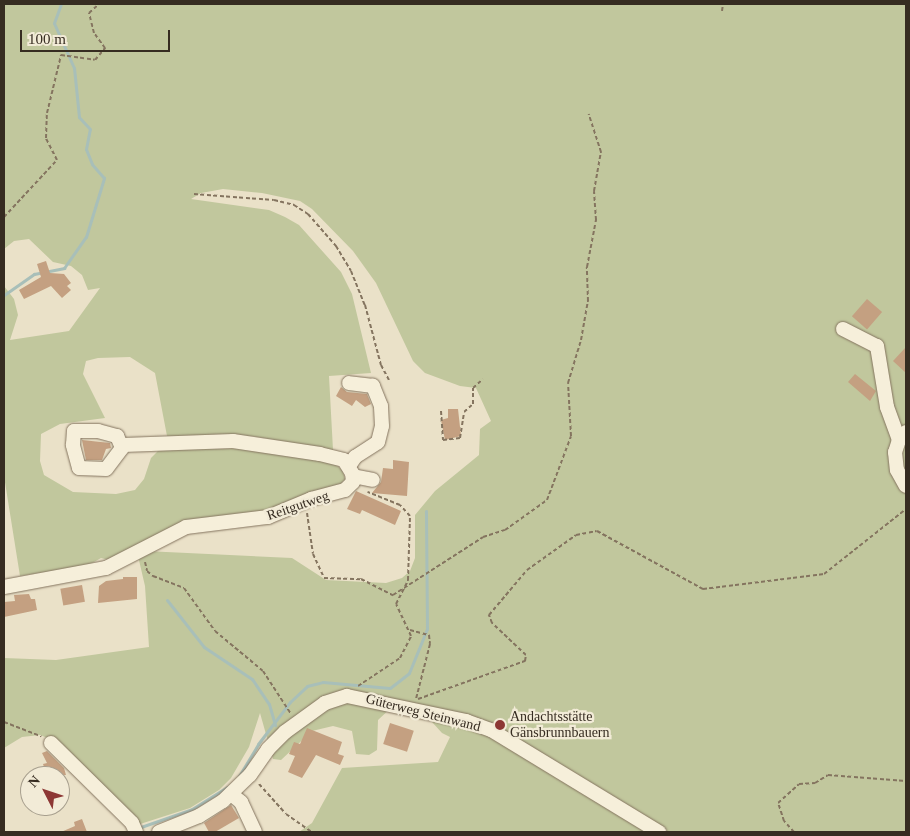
<!DOCTYPE html>
<html>
<head>
<meta charset="utf-8">
<style>
	body { margin:0 }
	#map { position:relative; width:910px; height:836px; overflow:hidden; background:#eae1c8; font-family:Georgia,serif }
	div>[style] { position:absolute }
	.green>* { inset:0; background:#c1c79d }
	.stream>* { height:3px; margin:-1.5px; padding:0 1.5px; transform-origin:1.5px; border-radius:1.5px; background:#a8bfb9 }
	.building>* { inset:0; background:#c4a081; transform-origin:0 0 }
	.path>* { height:2px; margin-top:-1px; transform-origin:0; background:repeating-linear-gradient(90deg,#84745f 0 4px,transparent 0 6.5px) }
	.roads { filter:drop-shadow(0 0 1px #84745f) drop-shadow(0 0 1px #84745f) }
	.minor>* { height:14px; margin:-7px; padding:0 7px; transform-origin:7px; border-radius:7px; background:#f6efda }
	.dots>* { width:14px; height:14px; translate:-50% -50%; box-sizing:border-box; border:2px solid #f2ebd7; border-radius:50% }
	span { translate:-50% -50%; white-space:nowrap; text-align:center; line-height:1.15; -webkit-text-stroke:4.5px #f2ebd7; paint-order:stroke }
	.street-label { font-size:14px; color:#362c21 }
	.poi-label { font-size:14px; color:#362c21 }
	.left { translate:0 -50%; text-align:left }
	.frame { position:absolute; inset:0; border:5px solid #362c21; pointer-events:none }
	.north { position:absolute; left:20px; top:766px; width:50px; height:50px; box-sizing:border-box; background:#f2ebd7; border:1px solid #a79f8e; border-radius:50%; rotate:311deg; font-size:14px; font-weight:700; line-height:20px; text-align:center; color:#362c21 }
	.north::after { content:''; display:block; margin:auto; width:18px; height:22px; background:#8d3734; clip-path:polygon(50% 0,100% 100%,50% 72%,0 100%) }
	.scale { position:absolute; left:20px; top:30px; width:150px; height:22px; box-sizing:border-box; border:2px solid #362c21; border-top:0; padding-left:6px; font-size:15px; line-height:18px; white-space:nowrap; color:#362c21; -webkit-text-stroke:4px #f2ebd7; paint-order:stroke }
</style>
</head>
<body>
<div id="map">
	<div class="green">
		<div style="clip-path:polygon(4px 4px,906px 4px,906px 832px,299px 832px,312px 823px,342px 768px,438px 762px,450px 737px,442px 733px,422px 711px,393px 706px,378px 720px,377px 750px,369px 755px,356px 754px,352px 731px,333px 726px,312px 731px,281px 760px,273px 759px,260px 713px,249px 747px,231px 778px,219px 790px,190px 808px,137px 825px,53px 740px,40px 735px,22px 737px,4px 748px,4px 658px,56px 660px,149px 647px,145px 586px,138px 556px,145px 551px,292px 558px,326px 580px,386px 583px,402px 578px,410px 571px,415px 558px,415px 515px,435px 491px,479px 455px,480px 429px,491px 421px,476px 388px,460px 386px,425px 373px,413px 361px,376px 283px,353px 251px,312px 209px,300px 201px,262px 193px,223px 189px,201px 193px,191px 199px,269px 210px,285px 217px,299px 225px,341px 272px,352px 294px,371px 373px,329px 376px,333px 450px,251px 436px,167px 436px,155px 373px,130px 357px,98px 358px,86px 361px,83px 374px,105px 418px,60px 424px,41px 434px,40px 461px,44px 475px,73px 492px,116px 494px,135px 490px,144px 479px,151px 458px,159px 450px,240px 448px,334px 463px,343px 471px,345px 479px,339px 486px,269px 511px,219px 518px,109px 560px,101px 558px,87px 566px,20px 576px,4px 476px,4px 286px,14px 299px,18px 315px,10px 340px,69px 331px,100px 288px,88px 290px,82px 275px,71px 266px,53px 262px,29px 239px,14px 241px,4px 249px)"></div>
	</div>
	<div class="stream">
		<div style="left:4px;top:295px;width:37px;rotate:-35deg"></div>
		<div style="left:34px;top:274px;width:31px;rotate:-11deg"></div>
		<div style="left:64px;top:268px;width:38px;rotate:-55deg"></div>
		<div style="left:86px;top:237px;width:62px;rotate:-73deg"></div>
		<div style="left:104px;top:178px;width:18px;rotate:-131deg"></div>
		<div style="left:92px;top:164px;width:16px;rotate:-112deg"></div>
		<div style="left:86px;top:149px;width:20px;rotate:-79deg"></div>
		<div style="left:90px;top:129px;width:16px;rotate:-133deg"></div>
		<div style="left:79px;top:117px;width:49px;rotate:-95.8deg"></div>
		<div style="left:74px;top:68px;width:49px;rotate:-114deg"></div>
		<div style="left:54px;top:23px;width:20px;rotate:-70deg"></div>
		<div style="left:167px;top:600px;width:60px;rotate:51.8deg"></div>
		<div style="left:204px;top:647px;width:58px;rotate:33.7deg"></div>
		<div style="left:252px;top:679px;width:30px;rotate:56deg"></div>
		<div style="left:269px;top:704px;width:22px;rotate:74deg"></div>
		<div style="left:239px;top:776px;width:37px;rotate:-59deg"></div>
		<div style="left:258px;top:744px;width:53px;rotate:-52.7deg"></div>
		<div style="left:290px;top:702px;width:23px;rotate:-43deg"></div>
		<div style="left:307px;top:686px;width:16px;rotate:-14deg"></div>
		<div style="left:323px;top:682px;width:67px;rotate:5.1deg"></div>
		<div style="left:390px;top:688px;width:24px;rotate:-38deg"></div>
		<div style="left:409px;top:673px;width:48px;rotate:-67.8deg"></div>
		<div style="left:427px;top:629px;width:118px;rotate:-90.5deg"></div>
		<div style="left:138px;top:828px;width:57px;rotate:-19.4deg"></div>
		<div style="left:192px;top:809px;width:41px;rotate:-32.2deg"></div>
	</div>
	<div class="building">
		<div style="clip-path:polygon(46px 261px,50px 273px,64px 274px,71px 283px,67px 286px,71px 290px,62px 298px,51px 286px,24px 299px,19px 290px,41px 277px,37px 264px)"></div>
		<div style="left:867px;top:299px;width:20px;height:23px;rotate:41deg"></div>
		<div style="clip-path:polygon(906px 347px,906px 373px,893px 361px)"></div>
		<div style="clip-path:polygon(855px 374px,876px 391px,870px 401px,848px 382px)"></div>
		<div style="clip-path:polygon(341px 387px,347px 392px,367px 394px,371px 404px,365px 407px,356px 400px,352px 406px,336px 396px)"></div>
		<div style="clip-path:polygon(448px 409px,458px 409px,461px 436px,445px 440px,441px 420px,448px 418px)"></div>
		<div style="clip-path:polygon(82px 440px,110px 443px,111px 448px,106px 449px,102px 460px,86px 460px)"></div>
		<div style="clip-path:polygon(393px 460px,409px 462px,407px 496px,372px 493px,381px 482px,383px 468px,393px 469px)"></div>
		<div style="clip-path:polygon(356px 491px,401px 511px,395px 525px,362px 510px,360px 514px,347px 509px)"></div>
		<div style="clip-path:polygon(123px 577px,137px 577px,137px 599px,98px 603px,99px 586px,106px 581px,123px 579px)"></div>
		<div style="left:82px;top:585px;width:17px;height:22px;rotate:80deg"></div>
		<div style="clip-path:polygon(29px 594px,31px 599px,35px 599px,37px 610px,4px 617px,4px 602px,15px 601px,14px 595px)"></div>
		<div style="left:390px;top:723px;width:25px;height:22px;rotate:18deg"></div>
		<div style="clip-path:polygon(307px 728px,342px 742px,338px 754px,344px 756px,340px 765px,316px 755px,302px 778px,288px 772px,295px 756px,289px 754px,294px 742px,300px 744px)"></div>
		<div style="clip-path:polygon(47px 751px,64px 768px,66px 775px,47px 776px,43px 764px,47px 763px,42px 753px)"></div>
		<div style="clip-path:polygon(231px 805px,239px 818px,215px 832px,209px 832px,204px 823px)"></div>
		<div style="clip-path:polygon(82px 819px,87px 832px,61px 832px,75px 826px,74px 822px)"></div>
	</div>
	<div class="path">
		<div style="left:722px;top:11px;width:7px;rotate:-82deg"></div>
		<div style="left:194px;top:194px;width:80px;rotate:4.3deg"></div>
		<div style="left:274px;top:200px;width:21px;rotate:14deg"></div>
		<div style="left:294px;top:205px;width:17px;rotate:33deg"></div>
		<div style="left:308px;top:214px;width:43px;rotate:48.8deg"></div>
		<div style="left:336px;top:246px;width:29px;rotate:59deg"></div>
		<div style="left:351px;top:271px;width:37px;rotate:68deg"></div>
		<div style="left:365px;top:305px;width:62px;rotate:75.1deg"></div>
		<div style="left:381px;top:365px;width:17px;rotate:62deg"></div>
		<div style="left:4px;top:217px;width:78px;rotate:-47.1deg"></div>
		<div style="left:57px;top:160px;width:25px;rotate:-117deg"></div>
		<div style="left:46px;top:138px;width:25px;rotate:-88deg"></div>
		<div style="left:47px;top:113px;width:60px;rotate:-76.4deg"></div>
		<div style="left:61px;top:55px;width:34px;rotate:8deg"></div>
		<div style="left:95px;top:60px;width:16px;rotate:-50deg"></div>
		<div style="left:105px;top:48px;width:19px;rotate:-126deg"></div>
		<div style="left:94px;top:33px;width:21px;rotate:-104deg"></div>
		<div style="left:89px;top:13px;width:13px;rotate:-42deg"></div>
		<div style="left:441px;top:411px;width:29px;rotate:86deg"></div>
		<div style="left:443px;top:440px;width:17px;rotate:-7deg"></div>
		<div style="left:460px;top:438px;width:26px;rotate:-81deg"></div>
		<div style="left:464px;top:412px;width:12px;rotate:-42deg"></div>
		<div style="left:473px;top:404px;width:16px;rotate:-90deg"></div>
		<div style="left:473px;top:388px;width:13px;rotate:-42deg"></div>
		<div style="left:307px;top:513px;width:41px;rotate:81.7deg"></div>
		<div style="left:313px;top:554px;width:26px;rotate:65deg"></div>
		<div style="left:324px;top:578px;width:37px;rotate:2deg"></div>
		<div style="left:361px;top:579px;width:36px;rotate:27deg"></div>
		<div style="left:393px;top:595px;width:107px;rotate:-32.8deg"></div>
		<div style="left:483px;top:537px;width:23px;rotate:-18deg"></div>
		<div style="left:505px;top:530px;width:52px;rotate:-35.5deg"></div>
		<div style="left:547px;top:500px;width:68px;rotate:-69.4deg"></div>
		<div style="left:571px;top:436px;width:53px;rotate:-93.2deg"></div>
		<div style="left:568px;top:383px;width:45px;rotate:-73.2deg"></div>
		<div style="left:581px;top:340px;width:40px;rotate:-80deg"></div>
		<div style="left:588px;top:301px;width:34px;rotate:-92deg"></div>
		<div style="left:587px;top:267px;width:48px;rotate:-79.2deg"></div>
		<div style="left:596px;top:220px;width:29px;rotate:-94deg"></div>
		<div style="left:594px;top:191px;width:40px;rotate:-80deg"></div>
		<div style="left:601px;top:152px;width:40px;rotate:-108deg"></div>
		<div style="left:145px;top:562px;width:9px;rotate:77deg"></div>
		<div style="left:147px;top:571px;width:8px;rotate:40deg"></div>
		<div style="left:153px;top:576px;width:33px;rotate:21deg"></div>
		<div style="left:184px;top:588px;width:53px;rotate:54.2deg"></div>
		<div style="left:215px;top:631px;width:62px;rotate:39.8deg"></div>
		<div style="left:263px;top:671px;width:51px;rotate:56.9deg"></div>
		<div style="left:410px;top:630px;width:20px;rotate:15deg"></div>
		<div style="left:429px;top:635px;width:9px;rotate:84deg"></div>
		<div style="left:430px;top:644px;width:57px;rotate:104.3deg"></div>
		<div style="left:358px;top:686px;width:50px;rotate:-33.7deg"></div>
		<div style="left:400px;top:658px;width:25px;rotate:-63deg"></div>
		<div style="left:411px;top:636px;width:35px;rotate:-115deg"></div>
		<div style="left:396px;top:604px;width:27px;rotate:-63deg"></div>
		<div style="left:408px;top:580px;width:64px;rotate:-88.2deg"></div>
		<div style="left:410px;top:516px;width:15px;rotate:-132deg"></div>
		<div style="left:400px;top:505px;width:35px;rotate:-158deg"></div>
		<div style="left:418px;top:699px;width:114px;rotate:-19.6deg"></div>
		<div style="left:525px;top:661px;width:6px;rotate:-81deg"></div>
		<div style="left:526px;top:655px;width:47px;rotate:-136.7deg"></div>
		<div style="left:492px;top:623px;width:9px;rotate:-111deg"></div>
		<div style="left:489px;top:615px;width:59px;rotate:-49.8deg"></div>
		<div style="left:527px;top:570px;width:60px;rotate:-35.5deg"></div>
		<div style="left:576px;top:535px;width:21px;rotate:-11deg"></div>
		<div style="left:597px;top:531px;width:121px;rotate:28.7deg"></div>
		<div style="left:703px;top:589px;width:122px;rotate:-7.1deg"></div>
		<div style="left:824px;top:574px;width:105px;rotate:-38.4deg"></div>
		<div style="left:4px;top:722px;width:40px;rotate:21deg"></div>
		<div style="left:259px;top:784px;width:40px;rotate:48deg"></div>
		<div style="left:286px;top:814px;width:32px;rotate:35deg"></div>
		<div style="left:794px;top:832px;width:15px;rotate:-132deg"></div>
		<div style="left:784px;top:821px;width:19px;rotate:-108deg"></div>
		<div style="left:778px;top:803px;width:28px;rotate:-42deg"></div>
		<div style="left:799px;top:784px;width:16px;rotate:-4deg"></div>
		<div style="left:815px;top:783px;width:15px;rotate:-32deg"></div>
		<div style="left:828px;top:775px;width:78px;rotate:4.4deg"></div>
	</div>
	<div class="roads">
		<div class="minor">
			<div style="left:843px;top:329px;width:38px;rotate:27deg"></div>
			<div style="left:877px;top:346px;width:62px;rotate:80.7deg"></div>
			<div style="left:887px;top:407px;width:35px;rotate:70deg"></div>
			<div style="left:74px;top:431px;width:24px"></div>
			<div style="left:98px;top:431px;width:20px;rotate:15deg"></div>
			<div style="left:117px;top:436px;width:13px;rotate:67deg"></div>
			<div style="left:122px;top:448px;width:26px;rotate:127deg"></div>
			<div style="left:106px;top:469px;width:27px;rotate:-178deg"></div>
			<div style="left:79px;top:468px;width:24px;rotate:-105deg"></div>
			<div style="left:73px;top:445px;width:14px;rotate:-86deg"></div>
			<div style="left:906px;top:432px;width:11px;rotate:131deg"></div>
			<div style="left:899px;top:440px;width:13px;rotate:108deg"></div>
			<div style="left:895px;top:452px;width:18px;rotate:84deg"></div>
			<div style="left:897px;top:470px;width:18px;rotate:61deg"></div>
			<div style="left:349px;top:466px;width:11px;rotate:-56deg"></div>
			<div style="left:355px;top:457px;width:27px;rotate:-33deg"></div>
			<div style="left:378px;top:442px;width:16px;rotate:-76deg"></div>
			<div style="left:382px;top:426px;width:20px;rotate:-93deg"></div>
			<div style="left:381px;top:406px;width:22px;rotate:-112deg"></div>
			<div style="left:373px;top:386px;width:24px;rotate:-173deg"></div>
			<div style="left:353px;top:476px;width:20px;rotate:11deg"></div>
			<div style="left:4px;top:587px;width:104px;rotate:-10.6deg"></div>
			<div style="left:106px;top:568px;width:90px;rotate:-27.1deg"></div>
			<div style="left:186px;top:527px;width:83px;rotate:-7deg"></div>
			<div style="left:268px;top:517px;width:47px;rotate:-22.7deg"></div>
			<div style="left:311px;top:499px;width:35px;rotate:-15deg"></div>
			<div style="left:345px;top:490px;width:11px;rotate:-45deg"></div>
			<div style="left:353px;top:482px;width:9px;rotate:-96deg"></div>
			<div style="left:352px;top:473px;width:15px;rotate:-122deg"></div>
			<div style="left:344px;top:460px;width:25px;rotate:-166deg"></div>
			<div style="left:320px;top:454px;width:88px;rotate:-171.5deg"></div>
			<div style="left:233px;top:441px;width:110px;rotate:177.9deg"></div>
			<div style="left:51px;top:743px;width:114px;rotate:44.6deg"></div>
			<div style="left:132px;top:823px;width:10px;rotate:66deg"></div>
			<div style="left:231px;top:794px;width:13px;rotate:39deg"></div>
			<div style="left:241px;top:802px;width:33px;rotate:65deg"></div>
			<div style="left:159px;top:832px;width:43px;rotate:-21.8deg"></div>
			<div style="left:199px;top:816px;width:28px;rotate:-32deg"></div>
			<div style="left:223px;top:801px;width:37px;rotate:-44deg"></div>
			<div style="left:250px;top:775px;width:32px;rotate:-55deg"></div>
			<div style="left:268px;top:749px;width:24px;rotate:-45deg"></div>
			<div style="left:285px;top:732px;width:49px;rotate:-35.9deg"></div>
			<div style="left:325px;top:703px;width:23px;rotate:-18deg"></div>
			<div style="left:347px;top:696px;width:122px;rotate:11.9deg"></div>
			<div style="left:466px;top:721px;width:27px;rotate:20deg"></div>
			<div style="left:491px;top:730px;width:197px;rotate:31.3deg"></div>
		</div>
	</div>
	<div class="dots">
		<div style="left:500px;top:725px;background:#8d3734"></div>
	</div>
	<div class="street-label">
		<span style="left:298px;top:506px;rotate:-19deg">Reitgutweg</span>
		<span style="left:423px;top:713px;rotate:14deg">Güterweg Steinwand</span>
	</div>
	<div class="poi-label">
		<span class="left" style="left:510px;top:725px">Andachtsstätte<br>Gänsbrunnbauern</span>
	</div>
	<div class="frame"></div>
	<div class="north">N</div>
	<div class="scale">100 m</div>
</div>
</body>
</html>
